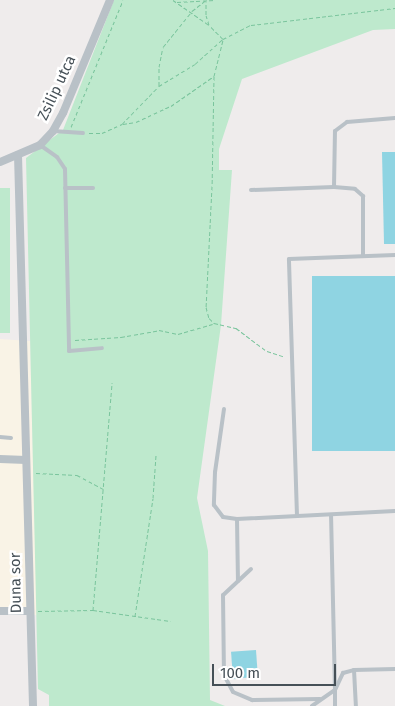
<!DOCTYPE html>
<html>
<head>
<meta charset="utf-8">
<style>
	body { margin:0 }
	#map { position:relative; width:395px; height:706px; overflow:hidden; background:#efecec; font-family:"Fira Sans",sans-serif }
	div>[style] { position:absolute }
	.commercial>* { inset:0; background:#f9f3e6 }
	.green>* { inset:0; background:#bee9cd; transform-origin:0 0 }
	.water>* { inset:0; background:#8fd4e2; transform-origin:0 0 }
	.path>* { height:1px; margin-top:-0.5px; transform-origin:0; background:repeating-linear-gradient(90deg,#79c49c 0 4px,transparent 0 6.5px) }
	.service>* { height:4px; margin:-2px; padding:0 2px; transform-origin:2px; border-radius:2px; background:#b9c1c7 }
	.minor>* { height:8px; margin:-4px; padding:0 4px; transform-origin:4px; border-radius:4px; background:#b9c1c7 }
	span { translate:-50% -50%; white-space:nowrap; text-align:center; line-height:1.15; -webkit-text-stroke:5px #fff; paint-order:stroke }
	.street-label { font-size:15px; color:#465057 }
	.scale { position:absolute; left:212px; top:664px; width:124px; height:22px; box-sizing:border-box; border:2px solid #465057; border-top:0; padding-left:6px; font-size:15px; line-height:18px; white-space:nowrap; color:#465057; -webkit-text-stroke:4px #fff; paint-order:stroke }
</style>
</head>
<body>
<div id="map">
	<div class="commercial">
		<div style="clip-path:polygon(0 339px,30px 341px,37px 615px,0 614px)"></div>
	</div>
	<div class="green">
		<div style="clip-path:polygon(114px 0,395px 0,395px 29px,373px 30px,242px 79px,219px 149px,219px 170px,232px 170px,221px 325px,197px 498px,208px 551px,210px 700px,225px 706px,49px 706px,49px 695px,38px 689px,26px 158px,63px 130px)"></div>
		<div style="left:0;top:188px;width:10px;height:145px"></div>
	</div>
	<div class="water">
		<div style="clip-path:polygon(382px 152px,395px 152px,395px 244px,384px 244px)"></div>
		<div style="left:395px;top:276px;width:175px;height:83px;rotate:90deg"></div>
		<div style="left:256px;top:650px;width:27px;height:25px;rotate:86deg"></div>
	</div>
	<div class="path">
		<div style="left:173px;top:0;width:44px;rotate:34.8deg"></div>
		<div style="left:177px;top:2px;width:38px;rotate:-3deg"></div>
		<div style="left:214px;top:76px;width:110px;rotate:91deg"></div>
		<div style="left:212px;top:186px;width:121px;rotate:92.8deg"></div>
		<div style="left:206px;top:307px;width:11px;rotate:75deg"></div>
		<div style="left:209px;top:318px;width:7px;rotate:45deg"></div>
		<div style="left:214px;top:323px;width:23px;rotate:13deg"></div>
		<div style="left:236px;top:328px;width:39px;rotate:37deg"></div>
		<div style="left:267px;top:351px;width:19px;rotate:18deg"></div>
		<div style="left:159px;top:86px;width:42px;rotate:-31.4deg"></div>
		<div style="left:195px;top:64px;width:38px;rotate:-42deg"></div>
		<div style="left:223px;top:39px;width:31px;rotate:-27deg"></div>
		<div style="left:251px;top:25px;width:145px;rotate:-6.7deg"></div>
		<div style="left:123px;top:124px;width:13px;rotate:-9deg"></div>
		<div style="left:136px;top:122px;width:38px;rotate:-25deg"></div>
		<div style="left:171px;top:106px;width:52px;rotate:-34.9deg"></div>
		<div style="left:214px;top:76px;width:38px;rotate:-76deg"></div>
		<div style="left:223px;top:39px;width:20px;rotate:-135deg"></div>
		<div style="left:209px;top:25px;width:10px;rotate:-107deg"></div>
		<div style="left:206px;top:15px;width:13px;rotate:-90deg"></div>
		<div style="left:71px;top:127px;width:137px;rotate:-67.7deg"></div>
		<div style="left:89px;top:133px;width:13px"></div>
		<div style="left:102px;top:133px;width:22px;rotate:-24deg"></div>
		<div style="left:122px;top:124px;width:53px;rotate:-45.8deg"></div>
		<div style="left:159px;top:86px;width:19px;rotate:-90deg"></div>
		<div style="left:159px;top:67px;width:20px;rotate:-79deg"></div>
		<div style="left:163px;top:47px;width:46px;rotate:-51.1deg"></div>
		<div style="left:192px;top:11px;width:18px;rotate:-38deg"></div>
		<div style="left:75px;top:340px;width:46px;rotate:-3.7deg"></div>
		<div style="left:121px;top:337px;width:39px;rotate:-10deg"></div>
		<div style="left:159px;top:330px;width:19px;rotate:12deg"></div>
		<div style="left:178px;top:334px;width:36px;rotate:-16deg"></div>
		<div style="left:36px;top:473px;width:41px;rotate:2.8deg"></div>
		<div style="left:77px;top:475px;width:30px;rotate:28deg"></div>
		<div style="left:93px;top:610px;width:228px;rotate:-85.2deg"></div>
		<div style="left:38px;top:611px;width:55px;rotate:-1deg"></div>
		<div style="left:93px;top:610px;width:78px;rotate:8.1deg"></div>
		<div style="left:135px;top:616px;width:119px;rotate:-81.3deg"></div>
		<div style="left:153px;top:498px;width:43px;rotate:-86deg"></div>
	</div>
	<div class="service">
		<div style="left:53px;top:131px;width:30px;rotate:4deg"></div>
		<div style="left:40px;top:145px;width:21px;rotate:35deg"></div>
		<div style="left:57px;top:157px;width:14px;rotate:56deg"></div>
		<div style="left:65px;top:169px;width:182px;rotate:88.7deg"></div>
		<div style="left:69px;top:351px;width:33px;rotate:-5deg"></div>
		<div style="left:334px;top:187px;width:56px;rotate:-89deg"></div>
		<div style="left:335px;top:131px;width:15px;rotate:-37deg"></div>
		<div style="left:347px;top:122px;width:48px;rotate:-4.8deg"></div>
		<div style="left:65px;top:188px;width:28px"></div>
		<div style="left:251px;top:190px;width:83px;rotate:-2.1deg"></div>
		<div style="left:334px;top:187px;width:21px;rotate:5deg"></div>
		<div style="left:355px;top:189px;width:11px;rotate:41deg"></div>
		<div style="left:363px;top:196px;width:60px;rotate:90deg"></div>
		<div style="left:224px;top:409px;width:64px;rotate:98.1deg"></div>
		<div style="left:215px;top:472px;width:33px;rotate:92deg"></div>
		<div style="left:214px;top:505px;width:15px;rotate:53deg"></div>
		<div style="left:223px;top:517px;width:14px;rotate:8deg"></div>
		<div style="left:237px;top:519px;width:158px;rotate:-2.9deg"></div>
		<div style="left:0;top:437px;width:11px;rotate:5deg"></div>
		<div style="left:297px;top:516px;width:257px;rotate:-91.8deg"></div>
		<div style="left:289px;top:259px;width:106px;rotate:-2.2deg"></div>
		<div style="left:237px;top:519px;width:62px;rotate:89.1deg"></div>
		<div style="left:251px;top:569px;width:38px;rotate:137deg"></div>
		<div style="left:223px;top:595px;width:80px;rotate:89.3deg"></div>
		<div style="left:224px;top:675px;width:19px;rotate:62deg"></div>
		<div style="left:233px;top:692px;width:21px;rotate:23deg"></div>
		<div style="left:252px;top:700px;width:68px;rotate:-0.8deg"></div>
		<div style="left:354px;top:670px;width:36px;rotate:87deg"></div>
		<div style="left:312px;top:706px;width:28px;rotate:-35deg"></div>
		<div style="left:335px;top:690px;width:175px;rotate:-91.3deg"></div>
		<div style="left:335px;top:706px;width:16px;rotate:-90deg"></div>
		<div style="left:335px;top:690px;width:19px;rotate:-65deg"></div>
		<div style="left:343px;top:673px;width:11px;rotate:-15deg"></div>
		<div style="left:354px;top:670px;width:41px;rotate:-1.4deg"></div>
	</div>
	<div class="minor">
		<div style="left:18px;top:155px;width:551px;rotate:88.44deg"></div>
		<div style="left:0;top:162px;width:43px;rotate:-23deg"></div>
		<div style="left:40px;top:145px;width:19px;rotate:-47deg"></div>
		<div style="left:53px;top:131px;width:21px;rotate:-61deg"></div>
		<div style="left:63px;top:113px;width:122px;rotate:-67.4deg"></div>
		<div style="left:0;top:459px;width:26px;rotate:2deg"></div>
		<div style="left:0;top:611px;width:30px"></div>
	</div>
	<div class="street-label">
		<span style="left:57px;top:88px;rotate:-65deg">Zsilip utca</span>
		<span style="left:16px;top:583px;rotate:-91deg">Duna sor</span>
	</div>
	<div class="scale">100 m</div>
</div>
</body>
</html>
